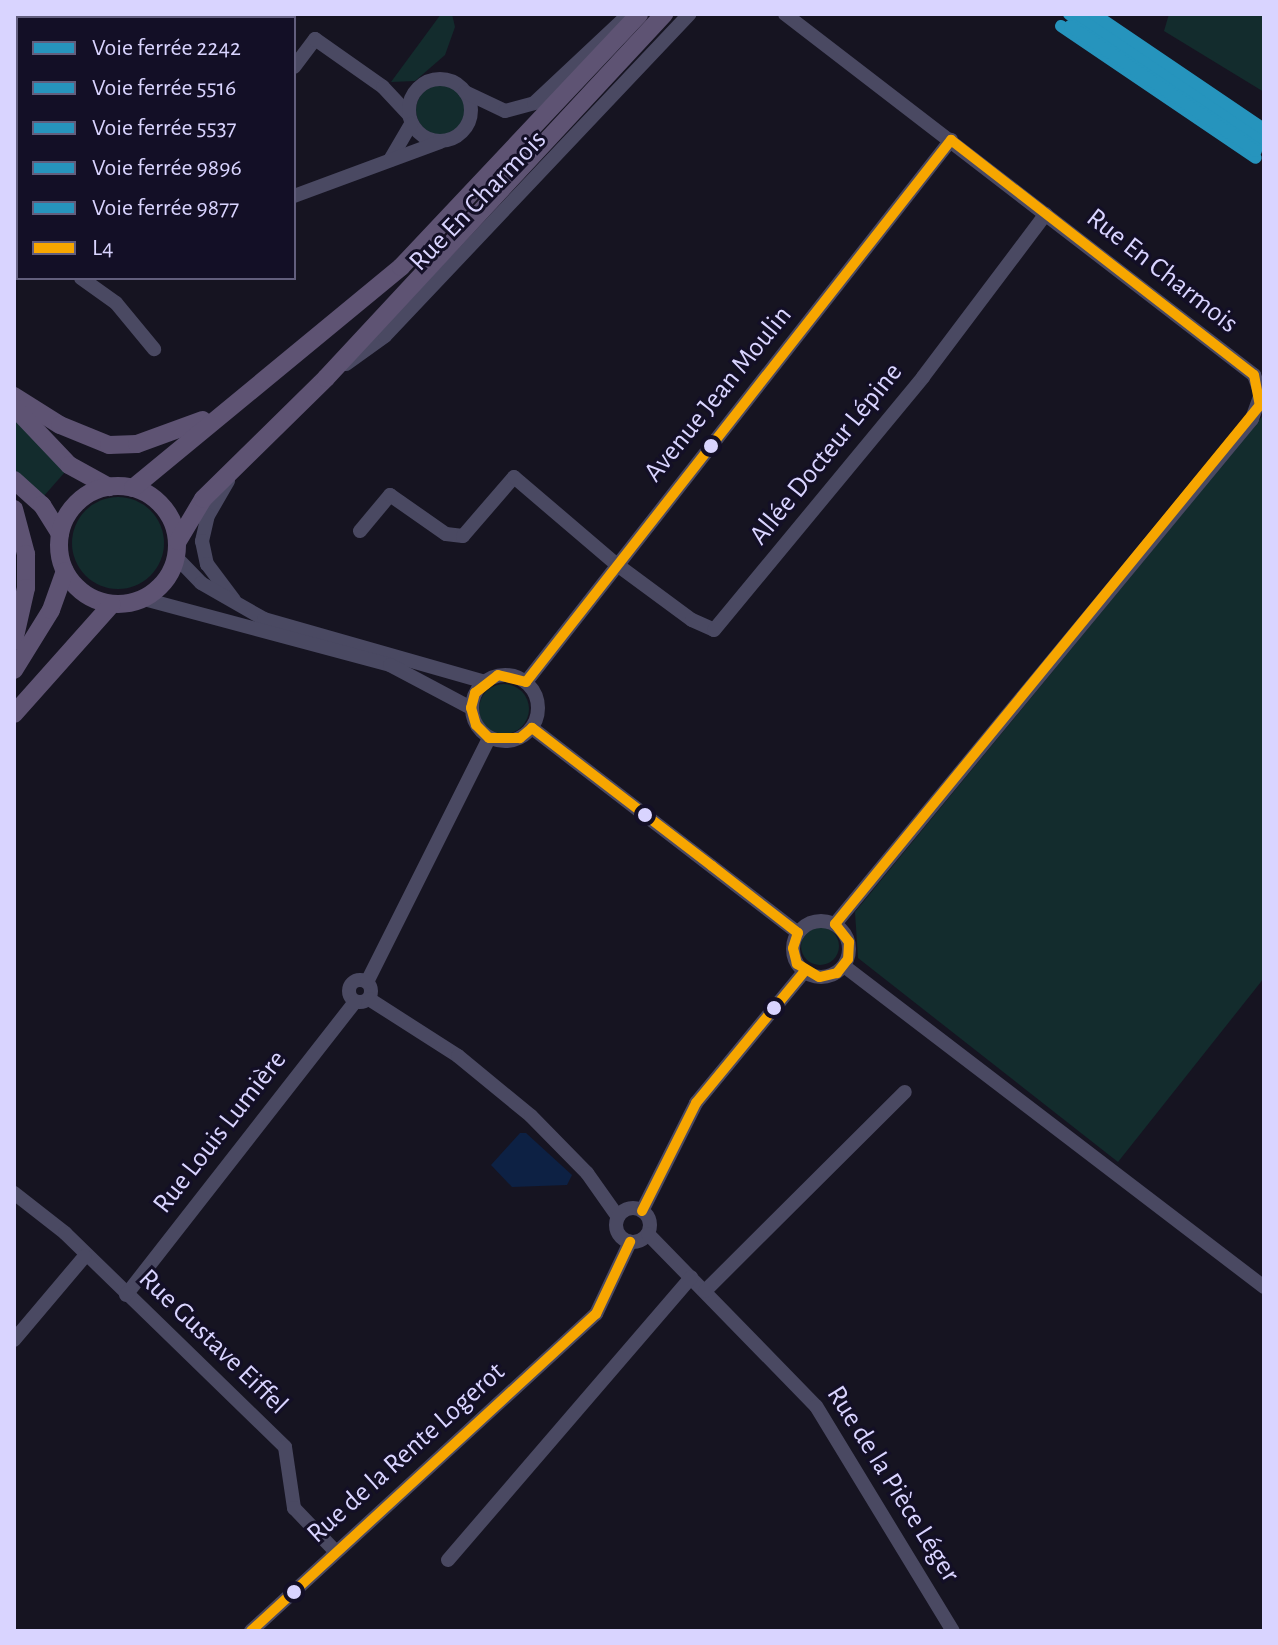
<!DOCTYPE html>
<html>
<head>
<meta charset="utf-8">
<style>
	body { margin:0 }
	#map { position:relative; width:1278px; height:1645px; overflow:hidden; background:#161421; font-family:"Alegreya Sans",sans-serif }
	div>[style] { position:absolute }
	.green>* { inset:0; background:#132c2d }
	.round { border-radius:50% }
	.water>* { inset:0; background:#0d2144 }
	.minor>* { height:14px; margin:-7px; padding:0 7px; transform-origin:7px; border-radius:7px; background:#4a4962 }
	.minor>.ring { margin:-7px; padding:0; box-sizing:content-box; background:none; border:14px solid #4a4962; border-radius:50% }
	.major>* { height:18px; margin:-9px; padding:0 9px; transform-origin:9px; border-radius:9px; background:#5e5373 }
	.major>.ring { margin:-9px; padding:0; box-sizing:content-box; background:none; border:18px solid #5e5373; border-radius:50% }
	.bus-1>* { height:10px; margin:-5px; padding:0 5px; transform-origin:5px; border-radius:5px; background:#f7a600 }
	.rail-1>* { height:12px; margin:-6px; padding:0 6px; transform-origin:6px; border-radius:6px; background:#2694bd }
	.rail-2>* { height:12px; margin:-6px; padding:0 6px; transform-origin:6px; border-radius:6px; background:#2694bd }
	.rail-3>* { height:12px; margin:-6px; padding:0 6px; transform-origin:6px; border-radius:6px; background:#2694bd }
	.rail-4>* { height:12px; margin:-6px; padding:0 6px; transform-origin:6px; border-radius:6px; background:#2694bd }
	.rail-5>* { height:12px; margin:-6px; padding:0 6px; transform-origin:6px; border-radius:6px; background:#2694bd }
	.dots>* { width:22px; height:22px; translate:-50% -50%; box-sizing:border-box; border:4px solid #130f26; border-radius:50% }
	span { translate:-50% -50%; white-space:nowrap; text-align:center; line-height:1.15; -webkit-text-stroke:6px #130f26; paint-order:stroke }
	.street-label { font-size:28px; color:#d9d4ff }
	.frame { position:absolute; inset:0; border:16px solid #d9d4ff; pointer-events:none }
	.legend { position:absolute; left:16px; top:16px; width:280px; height:264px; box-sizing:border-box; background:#130f26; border:2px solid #625e7d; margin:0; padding:10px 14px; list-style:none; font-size:24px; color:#d9d4ff }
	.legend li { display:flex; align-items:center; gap:16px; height:40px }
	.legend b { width:40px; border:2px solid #625e7d }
</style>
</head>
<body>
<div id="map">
	<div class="green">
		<div style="clip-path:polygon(441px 14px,452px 14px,455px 27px,445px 55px,415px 81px,391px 82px)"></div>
		<div style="clip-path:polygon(1169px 14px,1264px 14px,1264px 92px,1164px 31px)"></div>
		<div class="round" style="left:416px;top:85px;width:50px;height:50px"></div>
		<div style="clip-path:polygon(1264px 414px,1264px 978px,1118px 1162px,858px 958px,855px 912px)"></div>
		<div style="clip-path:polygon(14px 418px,65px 472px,43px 497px,14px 472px)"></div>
		<div class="round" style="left:72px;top:497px;width:92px;height:92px"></div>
		<div class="round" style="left:479px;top:684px;width:50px;height:50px"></div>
		<div class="round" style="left:801px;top:927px;width:38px;height:38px"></div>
	</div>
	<div class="water">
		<div style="clip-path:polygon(520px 1133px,526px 1133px,572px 1175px,567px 1185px,512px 1187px,491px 1165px)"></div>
	</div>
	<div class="minor">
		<div style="left:71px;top:14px;width:6px;rotate:39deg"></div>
		<div style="left:785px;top:14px;width:592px;rotate:37.59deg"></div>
		<div style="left:1254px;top:375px;width:20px;rotate:70deg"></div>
		<div style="left:1261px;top:394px;width:27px;rotate:110deg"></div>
		<div style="left:1252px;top:419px;width:655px;rotate:129.55deg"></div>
		<div style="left:43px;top:18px;width:5px;rotate:-53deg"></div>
		<div style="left:14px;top:56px;width:6px;rotate:-51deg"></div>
		<div style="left:294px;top:67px;width:35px;rotate:-53deg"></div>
		<div style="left:315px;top:39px;width:83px;rotate:35.2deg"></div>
		<div style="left:383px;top:87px;width:38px;rotate:47deg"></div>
		<div class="ring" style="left:409px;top:79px;width:48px;height:48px"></div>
		<div style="left:465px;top:92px;width:44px;rotate:25.4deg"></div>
		<div style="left:505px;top:111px;width:30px;rotate:-15deg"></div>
		<div style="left:534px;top:103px;width:130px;rotate:-43.1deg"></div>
		<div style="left:14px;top:120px;width:5px;rotate:37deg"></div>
		<div style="left:390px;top:160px;width:42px;rotate:-59.7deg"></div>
		<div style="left:294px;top:196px;width:156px;rotate:-20.3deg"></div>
		<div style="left:81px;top:278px;width:43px;rotate:35.5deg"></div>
		<div style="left:116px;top:303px;width:60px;rotate:50.4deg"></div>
		<div style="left:346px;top:364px;width:48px;rotate:-35.7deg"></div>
		<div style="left:385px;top:336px;width:443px;rotate:-46.6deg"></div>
		<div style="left:228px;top:481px;width:39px;rotate:120deg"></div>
		<div style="left:208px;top:515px;width:27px;rotate:103deg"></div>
		<div style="left:202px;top:541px;width:24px;rotate:78deg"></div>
		<div style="left:207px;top:564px;width:45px;rotate:53.1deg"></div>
		<div style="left:360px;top:531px;width:47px;rotate:-50.2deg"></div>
		<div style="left:390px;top:495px;width:68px;rotate:34.9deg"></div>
		<div style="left:446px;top:534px;width:17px;rotate:7deg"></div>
		<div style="left:463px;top:536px;width:78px;rotate:-49.2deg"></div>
		<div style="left:514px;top:477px;width:134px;rotate:40.5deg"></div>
		<div style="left:616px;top:564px;width:94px;rotate:36.4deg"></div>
		<div style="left:692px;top:620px;width:24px;rotate:24deg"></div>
		<div style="left:714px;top:630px;width:328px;rotate:-50.4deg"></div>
		<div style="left:923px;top:377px;width:204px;rotate:-53deg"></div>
		<div style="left:176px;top:557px;width:36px;rotate:46deg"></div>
		<div style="left:201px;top:583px;width:73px;rotate:29.7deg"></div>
		<div style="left:264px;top:619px;width:230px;rotate:15.9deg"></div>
		<div style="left:144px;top:599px;width:255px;rotate:15deg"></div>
		<div style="left:390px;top:665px;width:92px;rotate:28deg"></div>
		<div class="ring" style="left:472px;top:675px;width:52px;height:52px"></div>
		<div style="left:526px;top:682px;width:689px;rotate:-51.9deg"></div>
		<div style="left:532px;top:728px;width:336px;rotate:37.6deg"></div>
		<div class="ring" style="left:793px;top:921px;width:42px;height:42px"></div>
		<div style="left:844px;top:966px;width:529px;rotate:37.39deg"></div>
		<div class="ring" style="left:349px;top:980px;width:8px;height:8px"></div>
		<div style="left:367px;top:982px;width:273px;rotate:-63.4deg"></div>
		<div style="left:369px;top:999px;width:106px;rotate:32.6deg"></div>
		<div style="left:458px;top:1056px;width:94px;rotate:39.4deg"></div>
		<div style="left:531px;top:1116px;width:80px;rotate:45.5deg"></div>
		<div style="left:587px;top:1173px;width:54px;rotate:54.8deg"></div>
		<div style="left:14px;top:1193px;width:65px;rotate:38.1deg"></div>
		<div style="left:65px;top:1233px;width:307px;rotate:44.2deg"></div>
		<div style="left:285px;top:1447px;width:62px;rotate:81.6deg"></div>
		<div style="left:294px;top:1508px;width:61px;rotate:46.3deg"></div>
		<div class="ring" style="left:616px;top:1208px;width:20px;height:20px"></div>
		<div style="left:642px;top:1211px;width:121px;rotate:-63.4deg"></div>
		<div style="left:696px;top:1103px;width:170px;rotate:-50.5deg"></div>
		<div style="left:648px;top:1234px;width:240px;rotate:45.7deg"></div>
		<div style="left:816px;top:1406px;width:263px;rotate:58.7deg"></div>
		<div style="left:705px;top:1291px;width:282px;rotate:-44.9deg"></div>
		<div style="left:126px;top:1295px;width:372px;rotate:-52deg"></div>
		<div style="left:14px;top:1340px;width:110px;rotate:-49.8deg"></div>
		<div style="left:448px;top:1560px;width:373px;rotate:-49.3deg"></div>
		<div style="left:251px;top:1631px;width:469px;rotate:-42.6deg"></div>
		<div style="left:596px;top:1314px;width:80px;rotate:-64.7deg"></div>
	</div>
	<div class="major">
		<div style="left:14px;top:396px;width:54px;rotate:32.2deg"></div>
		<div style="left:60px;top:425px;width:53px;rotate:22.2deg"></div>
		<div style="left:109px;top:445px;width:28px;rotate:-2deg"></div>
		<div style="left:137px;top:444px;width:70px;rotate:-20deg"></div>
		<div style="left:14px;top:407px;width:80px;rotate:46.5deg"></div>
		<div style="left:69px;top:465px;width:46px;rotate:28.8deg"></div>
		<div style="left:14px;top:480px;width:38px;rotate:42deg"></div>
		<div style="left:42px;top:505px;width:34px;rotate:58deg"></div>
		<div class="ring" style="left:59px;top:486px;width:100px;height:100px"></div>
		<div style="left:133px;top:488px;width:347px;rotate:-39.5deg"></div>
		<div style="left:401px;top:267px;width:347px;rotate:-46.7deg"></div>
		<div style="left:14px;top:509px;width:47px;rotate:75.1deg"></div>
		<div style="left:26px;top:554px;width:34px;rotate:90deg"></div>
		<div style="left:26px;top:588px;width:54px;rotate:102.8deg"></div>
		<div style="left:178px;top:541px;width:49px;rotate:-59.2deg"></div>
		<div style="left:203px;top:499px;width:173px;rotate:-44.5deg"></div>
		<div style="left:326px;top:378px;width:497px;rotate:-47.1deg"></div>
		<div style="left:14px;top:670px;width:70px;rotate:-58.3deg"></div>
		<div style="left:51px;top:610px;width:41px;rotate:-70.3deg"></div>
		<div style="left:14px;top:714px;width:147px;rotate:-48.3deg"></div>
	</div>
	<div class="bus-1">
		<div style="left:951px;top:140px;width:383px;rotate:37.8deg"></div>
		<div style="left:1254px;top:375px;width:31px;rotate:79deg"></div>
		<div style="left:1260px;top:405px;width:671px;rotate:129.31deg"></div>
		<div style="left:835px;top:924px;width:23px;rotate:52deg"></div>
		<div style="left:849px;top:942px;width:17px;rotate:93deg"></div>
		<div style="left:848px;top:959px;width:18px;rotate:128deg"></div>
		<div style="left:837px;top:973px;width:18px;rotate:167deg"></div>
		<div style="left:819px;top:977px;width:26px;rotate:-149deg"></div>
		<div style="left:797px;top:964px;width:16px;rotate:-104deg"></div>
		<div style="left:793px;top:948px;width:16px;rotate:-72deg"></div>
		<div style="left:798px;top:933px;width:109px;rotate:-142.1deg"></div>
		<div style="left:712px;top:866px;width:227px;rotate:-142.5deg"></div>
		<div style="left:532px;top:728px;width:16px;rotate:140deg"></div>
		<div style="left:520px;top:738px;width:31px;rotate:180deg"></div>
		<div style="left:489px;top:738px;width:18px;rotate:-135deg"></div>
		<div style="left:476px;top:725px;width:18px;rotate:-106deg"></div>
		<div style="left:471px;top:708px;width:16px;rotate:-75deg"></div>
		<div style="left:475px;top:693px;width:29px;rotate:-38deg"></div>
		<div style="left:498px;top:675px;width:29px;rotate:14deg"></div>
		<div style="left:526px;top:682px;width:689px;rotate:-51.9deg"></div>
		<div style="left:642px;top:1211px;width:121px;rotate:-63.4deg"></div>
		<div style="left:696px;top:1103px;width:170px;rotate:-50.5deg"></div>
		<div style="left:251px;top:1631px;width:469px;rotate:-42.6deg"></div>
		<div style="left:596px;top:1314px;width:80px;rotate:-64.7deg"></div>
	</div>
	<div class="rail-1">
		<div style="left:1069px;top:14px;width:235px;rotate:34.1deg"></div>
	</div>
	<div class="rail-2">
		<div style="left:1061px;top:26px;width:235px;rotate:34.1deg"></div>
	</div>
	<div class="rail-3">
		<div style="left:1078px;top:14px;width:224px;rotate:33.9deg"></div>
	</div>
	<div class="rail-4">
		<div style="left:1094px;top:14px;width:205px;rotate:34.1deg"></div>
	</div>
	<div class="rail-5">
		<div style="left:1070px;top:26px;width:224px;rotate:33.9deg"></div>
	</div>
	<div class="dots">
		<div style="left:711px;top:446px;background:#d9d4ff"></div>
		<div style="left:645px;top:815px;background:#d9d4ff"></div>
		<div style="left:774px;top:1008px;background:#d9d4ff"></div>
		<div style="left:294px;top:1592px;background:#d9d4ff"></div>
	</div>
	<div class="street-label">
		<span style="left:478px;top:201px;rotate:-46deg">Rue En Charmois</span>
		<span style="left:1162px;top:271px;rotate:38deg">Rue En Charmois</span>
		<span style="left:718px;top:394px;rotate:-51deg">Avenue Jean Moulin</span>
		<span style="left:826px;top:454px;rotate:-51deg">Allée Docteur Lépine</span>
		<span style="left:220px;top:1132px;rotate:-52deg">Rue Louis Lumière</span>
		<span style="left:213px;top:1342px;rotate:44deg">Rue Gustave Eiffel</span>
		<span style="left:406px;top:1453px;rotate:-42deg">Rue de la Rente Logerot</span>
		<span style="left:893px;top:1484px;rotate:58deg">Rue de la Pièce Léger</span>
	</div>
	<div class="frame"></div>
	<ul class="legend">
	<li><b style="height:10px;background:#2694bd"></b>Voie ferrée 2242</li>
	<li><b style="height:10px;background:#2694bd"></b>Voie ferrée 5516</li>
	<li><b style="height:10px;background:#2694bd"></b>Voie ferrée 5537</li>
	<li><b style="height:10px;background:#2694bd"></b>Voie ferrée 9896</li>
	<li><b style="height:10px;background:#2694bd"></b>Voie ferrée 9877</li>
	<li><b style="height:10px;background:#f7a600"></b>L4</li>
	</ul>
</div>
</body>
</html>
